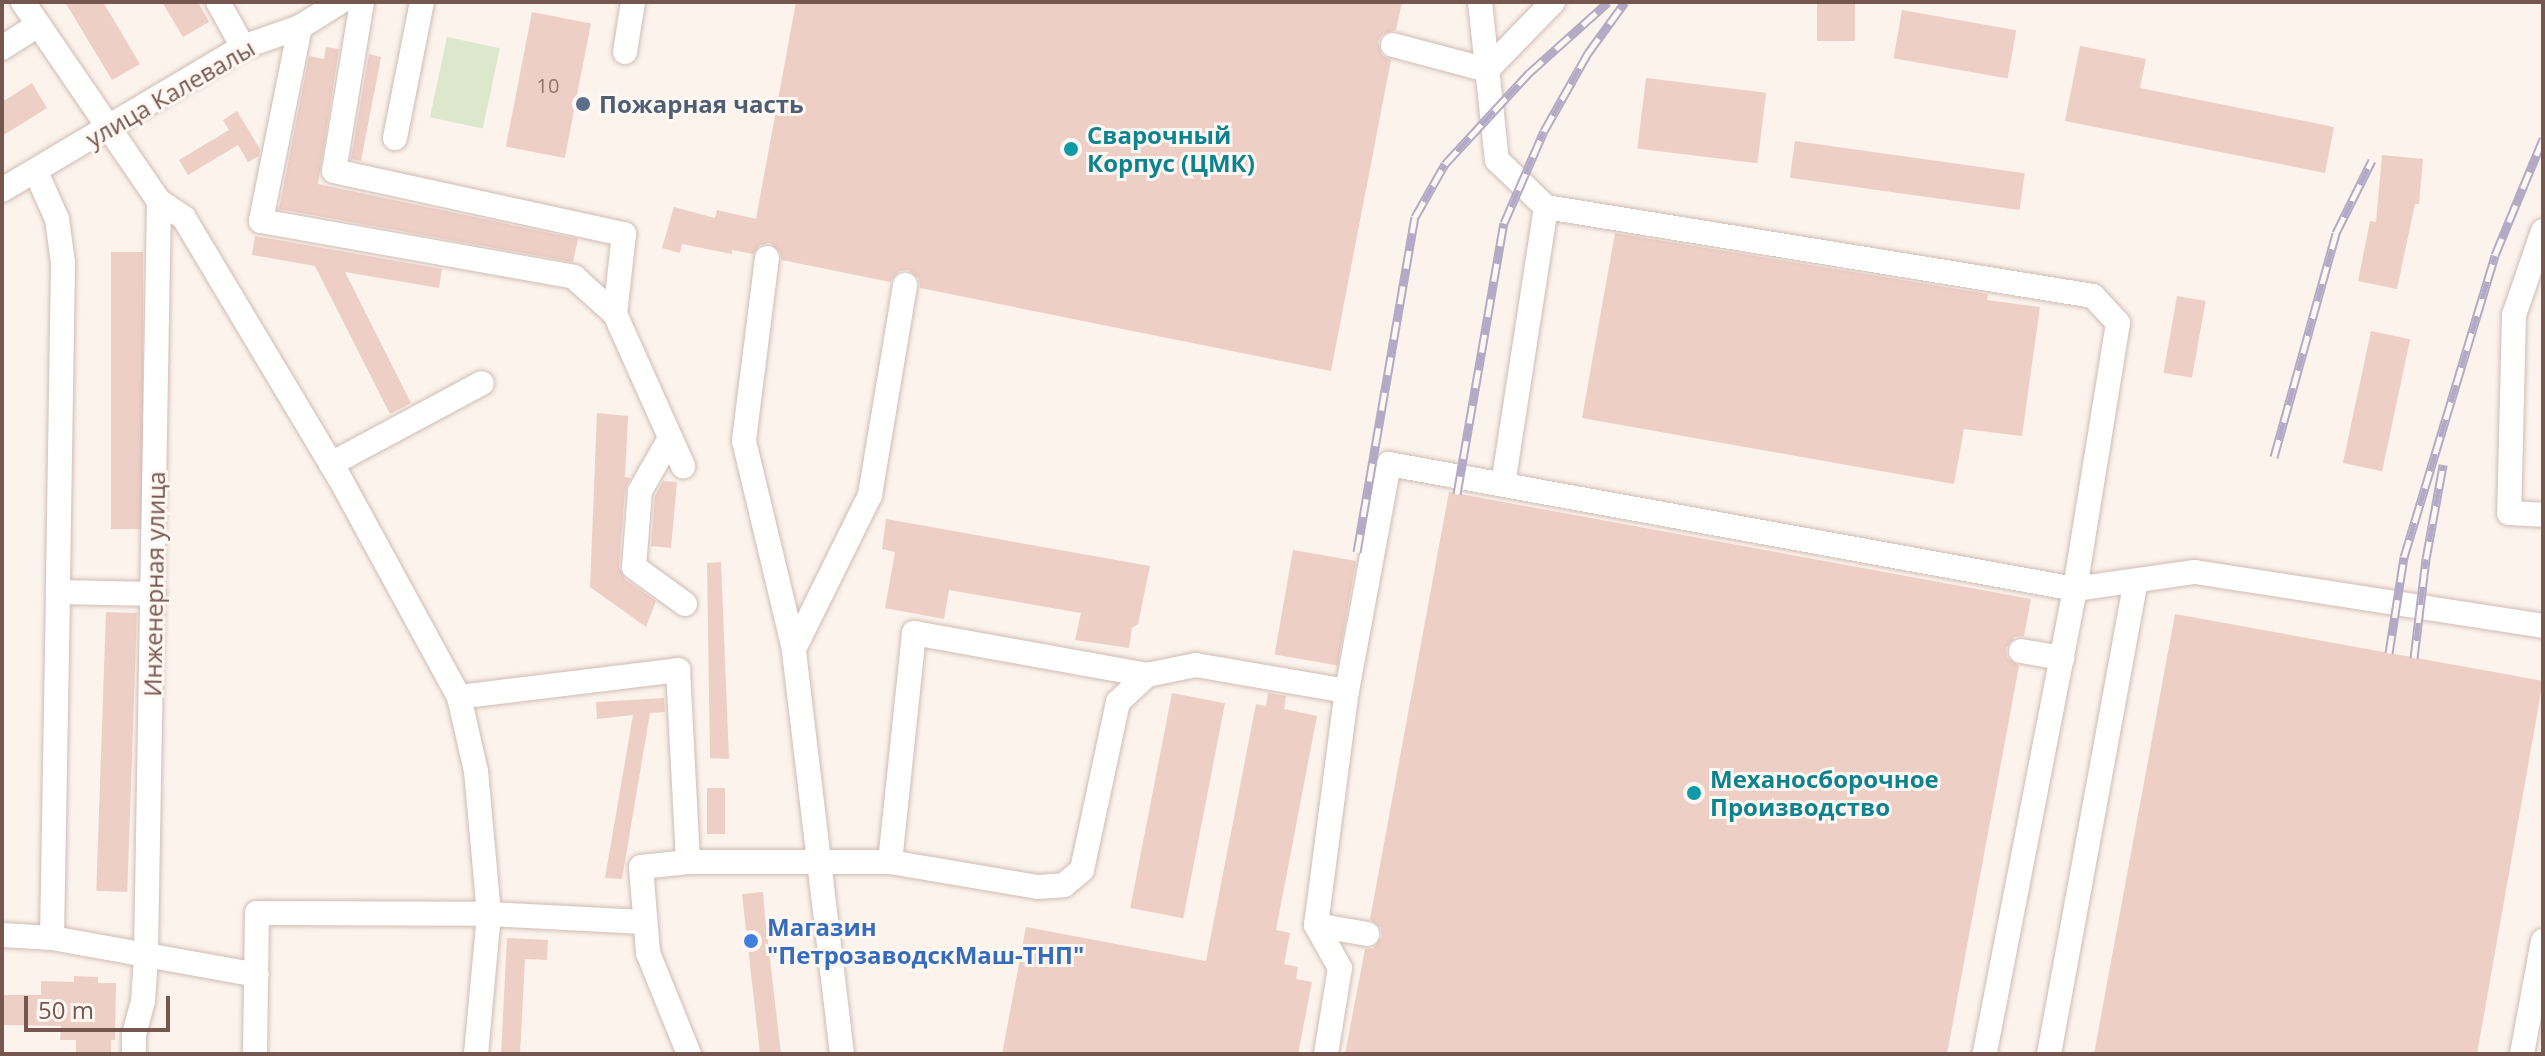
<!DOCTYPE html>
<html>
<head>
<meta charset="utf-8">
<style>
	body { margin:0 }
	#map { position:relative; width:2545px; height:1056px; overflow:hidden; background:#fbf3ec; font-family:"Open Sans",sans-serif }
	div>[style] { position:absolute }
	.green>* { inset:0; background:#dce8cb; transform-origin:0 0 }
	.building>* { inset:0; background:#eecfc6; transform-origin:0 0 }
	.roads { filter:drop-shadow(0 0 2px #cfbcb4) drop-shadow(0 0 2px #cfbcb4) }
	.minor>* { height:24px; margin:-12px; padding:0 12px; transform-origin:12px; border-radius:12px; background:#fff }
	.rail>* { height:9px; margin-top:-4.5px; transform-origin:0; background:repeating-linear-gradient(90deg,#fef7f2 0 18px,#b4aac5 0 36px); box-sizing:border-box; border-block:2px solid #b4aac5 }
	.dots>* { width:22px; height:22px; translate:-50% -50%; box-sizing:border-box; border:4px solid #fef7f2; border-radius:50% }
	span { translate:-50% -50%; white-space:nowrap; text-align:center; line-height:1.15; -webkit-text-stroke:6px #fef7f2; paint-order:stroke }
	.number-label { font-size:20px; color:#93756e }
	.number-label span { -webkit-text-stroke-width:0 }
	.street-label { font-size:24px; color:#755750 }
	.service-label { font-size:24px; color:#4e5e75; font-weight:700 }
	.left { translate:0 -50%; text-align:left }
	.culture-label { font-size:24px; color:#0d838f; font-weight:700 }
	.shop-label { font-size:24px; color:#366cbe; font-weight:700 }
	.frame { position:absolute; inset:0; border:4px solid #755750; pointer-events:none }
	.scale { position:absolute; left:24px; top:996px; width:146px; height:36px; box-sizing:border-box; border:4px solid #755750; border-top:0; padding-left:10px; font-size:24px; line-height:28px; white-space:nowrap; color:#755750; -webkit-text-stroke:6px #fef7f2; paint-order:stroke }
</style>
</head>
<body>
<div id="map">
	<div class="green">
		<div style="left:447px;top:37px;width:54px;height:82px;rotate:12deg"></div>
	</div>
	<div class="building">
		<div style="clip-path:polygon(65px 2px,103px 2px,140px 64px,112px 80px)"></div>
		<div style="clip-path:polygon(162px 2px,198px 2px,209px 22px,183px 37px)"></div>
		<div style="clip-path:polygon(796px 2px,1402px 2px,1396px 30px,1383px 34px,1378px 42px,1382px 55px,1391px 60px,1331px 371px,920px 288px,919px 279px,908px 270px,899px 271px,890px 282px,782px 260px,780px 252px,770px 243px,760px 245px,753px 254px,732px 250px,732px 254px,682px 244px,680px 253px,662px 248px,674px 207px,715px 218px,717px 210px,756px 219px)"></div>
		<div style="left:1817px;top:2px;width:38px;height:39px"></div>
		<div style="left:1902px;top:10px;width:116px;height:49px;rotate:10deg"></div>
		<div style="left:532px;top:12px;width:60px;height:137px;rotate:11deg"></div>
		<div style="clip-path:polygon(2080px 46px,2146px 59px,2140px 88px,2334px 127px,2325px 173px,2065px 121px)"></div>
		<div style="clip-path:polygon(326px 47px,339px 49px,318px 184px,578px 239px,573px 262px,279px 209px,309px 56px,324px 59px)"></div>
		<div style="clip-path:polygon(369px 54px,381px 57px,361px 161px,351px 159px)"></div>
		<div style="left:1646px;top:78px;width:121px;height:71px;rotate:7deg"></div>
		<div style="clip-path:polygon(32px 83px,47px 108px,2px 136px,2px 102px)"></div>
		<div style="clip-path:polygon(237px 111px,260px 149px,259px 156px,248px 162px,238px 145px,188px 175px,179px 160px,229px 130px,223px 120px)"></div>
		<div style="left:1795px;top:141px;width:232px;height:37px;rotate:8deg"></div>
		<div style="clip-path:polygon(2382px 155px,2423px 159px,2419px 204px,2415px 204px,2397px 289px,2358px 281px,2370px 221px,2376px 222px)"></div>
		<div style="clip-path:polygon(1615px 233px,1988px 294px,1987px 300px,2040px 307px,2022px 436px,1964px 429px,1954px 484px,1582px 418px)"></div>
		<div style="clip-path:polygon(255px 236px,442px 269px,439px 288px,345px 272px,411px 403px,390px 414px,315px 266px,252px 255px)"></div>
		<div style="left:111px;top:252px;width:32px;height:277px"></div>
		<div style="left:2177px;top:296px;width:29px;height:78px;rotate:10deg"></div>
		<div style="left:2371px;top:331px;width:40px;height:135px;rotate:12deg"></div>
		<div style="clip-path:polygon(597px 413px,628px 416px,625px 477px,630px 478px,625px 490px,619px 567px,625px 579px,656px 601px,646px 627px,590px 587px)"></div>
		<div style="clip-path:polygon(663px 481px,677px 482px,671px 548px,651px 546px,655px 496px)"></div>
		<div style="clip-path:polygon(1449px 492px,2031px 599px,2024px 636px,2015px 637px,2006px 648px,2007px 657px,2019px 666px,1947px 1054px,1345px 1054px,1365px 949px,1373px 948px,1382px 937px,1381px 928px,1370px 919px)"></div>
		<div style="clip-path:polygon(886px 519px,1150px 566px,1138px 624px,1132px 628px,1129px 648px,1075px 640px,1081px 613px,949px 590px,944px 619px,885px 608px,895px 552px,882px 549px)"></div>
		<div style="left:1293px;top:550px;width:64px;height:106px;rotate:10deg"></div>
		<div style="clip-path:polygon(721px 562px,729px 759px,710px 758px,707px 563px)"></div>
		<div style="left:106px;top:612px;width:31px;height:279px;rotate:2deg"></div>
		<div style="clip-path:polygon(2175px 614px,2543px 681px,2477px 1054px,2094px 1054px)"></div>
		<div style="left:1172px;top:693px;width:54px;height:219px;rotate:11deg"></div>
		<div style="clip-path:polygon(1268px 693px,1286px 696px,1284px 709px,1317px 716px,1276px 930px,1290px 933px,1284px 964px,1298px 967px,1296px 979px,1312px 982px,1298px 1054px,1002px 1054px,1026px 927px,1206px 961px,1256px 704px,1266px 706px)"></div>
		<div style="clip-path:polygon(664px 698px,665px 712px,650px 713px,622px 879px,605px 878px,633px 715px,597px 719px,596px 702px)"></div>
		<div style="left:707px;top:788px;width:18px;height:46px"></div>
		<div style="clip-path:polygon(763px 892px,765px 916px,781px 1054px,760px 1054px,742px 894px)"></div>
		<div style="clip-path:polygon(507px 938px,548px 940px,547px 960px,525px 959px,520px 1054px,501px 1054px)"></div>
		<div style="clip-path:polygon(74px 976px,98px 977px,98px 983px,116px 983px,115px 1040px,111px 1040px,111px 1054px,76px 1054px,76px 1040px,60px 1040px,61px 1026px,2px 1025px,2px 995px,41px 995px,41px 981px,74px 982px)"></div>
	</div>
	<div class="roads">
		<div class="minor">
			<div style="left:23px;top:2px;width:241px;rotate:55.7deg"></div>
			<div style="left:159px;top:201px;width:756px;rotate:90.99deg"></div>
			<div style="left:146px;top:957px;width:44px;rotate:93.9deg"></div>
			<div style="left:143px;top:1001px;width:34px;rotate:105deg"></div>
			<div style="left:134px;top:1034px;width:20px;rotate:90deg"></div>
			<div style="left:218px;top:2px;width:51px;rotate:60.9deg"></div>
			<div style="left:362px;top:2px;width:171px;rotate:99.4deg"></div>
			<div style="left:334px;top:171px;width:297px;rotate:12.3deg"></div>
			<div style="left:624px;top:234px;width:81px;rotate:96.4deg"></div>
			<div style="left:1480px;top:2px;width:159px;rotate:83.9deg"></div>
			<div style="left:1497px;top:160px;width:68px;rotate:43.8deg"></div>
			<div style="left:1546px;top:207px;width:281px;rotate:98.8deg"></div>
			<div style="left:300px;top:27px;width:198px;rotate:101.4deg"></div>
			<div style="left:261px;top:221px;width:318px;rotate:10.1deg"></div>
			<div style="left:574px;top:277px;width:55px;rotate:42.1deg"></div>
			<div style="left:615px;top:314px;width:167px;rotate:65.9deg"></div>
			<div style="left:1393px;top:45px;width:97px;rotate:14.9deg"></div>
			<div style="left:1487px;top:70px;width:95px;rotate:-45.9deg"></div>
			<div style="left:2px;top:48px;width:43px;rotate:-32.6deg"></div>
			<div style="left:625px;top:52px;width:51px;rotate:-80.9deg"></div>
			<div style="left:395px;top:138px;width:139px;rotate:-78.8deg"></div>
			<div style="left:36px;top:172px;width:51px;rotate:65.9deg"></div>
			<div style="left:57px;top:219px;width:44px;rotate:82.2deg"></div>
			<div style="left:63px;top:263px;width:329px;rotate:90.9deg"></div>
			<div style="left:2px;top:190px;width:280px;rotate:-30.7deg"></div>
			<div style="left:243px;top:47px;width:60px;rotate:-19.3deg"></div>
			<div style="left:300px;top:27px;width:47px;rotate:-32deg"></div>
			<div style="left:159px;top:201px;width:30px;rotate:34deg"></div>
			<div style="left:184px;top:218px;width:300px;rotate:59.1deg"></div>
			<div style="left:338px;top:475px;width:253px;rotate:61.4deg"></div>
			<div style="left:459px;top:697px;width:76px;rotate:77.1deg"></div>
			<div style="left:476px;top:771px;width:144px;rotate:84.8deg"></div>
			<div style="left:489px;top:914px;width:141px;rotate:95.3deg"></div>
			<div style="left:1546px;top:207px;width:554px;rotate:9.24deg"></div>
			<div style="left:2093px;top:296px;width:37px;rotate:47deg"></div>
			<div style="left:2118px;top:323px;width:269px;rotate:99.2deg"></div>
			<div style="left:2075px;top:589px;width:474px;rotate:101deg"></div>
			<div style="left:2543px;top:231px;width:89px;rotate:109deg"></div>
			<div style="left:2514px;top:315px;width:198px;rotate:91.4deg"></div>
			<div style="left:2509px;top:513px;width:34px;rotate:3deg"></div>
			<div style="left:767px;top:258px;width:184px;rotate:97.2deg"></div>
			<div style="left:744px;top:441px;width:214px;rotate:76.5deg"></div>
			<div style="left:669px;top:440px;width:59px;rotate:119.6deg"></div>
			<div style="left:640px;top:491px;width:76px;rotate:94.5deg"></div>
			<div style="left:634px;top:567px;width:63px;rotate:36deg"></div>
			<div style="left:331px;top:464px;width:171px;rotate:-28.2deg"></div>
			<div style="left:2021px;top:651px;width:42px;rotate:9.7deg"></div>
			<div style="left:459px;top:697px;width:221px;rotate:-7deg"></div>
			<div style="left:678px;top:670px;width:192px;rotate:87deg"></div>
			<div style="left:688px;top:862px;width:47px;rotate:173.9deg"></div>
			<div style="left:641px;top:867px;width:86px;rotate:85.3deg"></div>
			<div style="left:648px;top:953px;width:109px;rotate:67.9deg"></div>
			<div style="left:688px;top:862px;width:202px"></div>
			<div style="left:890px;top:862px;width:150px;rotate:9.6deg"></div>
			<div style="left:1038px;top:887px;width:26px;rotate:-4deg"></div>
			<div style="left:1064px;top:885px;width:23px;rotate:-40deg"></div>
			<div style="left:1082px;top:870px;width:172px;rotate:-77.9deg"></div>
			<div style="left:1118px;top:702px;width:40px;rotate:-43deg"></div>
			<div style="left:1147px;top:675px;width:50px;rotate:-11.5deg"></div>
			<div style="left:1196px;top:665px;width:153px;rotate:9.8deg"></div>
			<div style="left:890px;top:862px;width:230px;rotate:-84deg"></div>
			<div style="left:914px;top:633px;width:237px;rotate:10.2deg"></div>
			<div style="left:1316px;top:925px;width:52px;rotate:10deg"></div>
			<div style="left:2px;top:935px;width:50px;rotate:3.4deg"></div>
			<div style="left:52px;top:938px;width:208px;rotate:10.2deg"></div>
			<div style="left:52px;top:938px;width:346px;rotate:-89deg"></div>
			<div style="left:58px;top:592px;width:96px;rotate:1.2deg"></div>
			<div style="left:255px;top:1054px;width:141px;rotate:-89.2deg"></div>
			<div style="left:257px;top:913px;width:232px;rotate:0.2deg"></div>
			<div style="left:489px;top:914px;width:154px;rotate:3deg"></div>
			<div style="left:842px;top:1054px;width:408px;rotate:-96.8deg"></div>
			<div style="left:794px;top:649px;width:172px;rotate:-63.7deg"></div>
			<div style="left:870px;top:495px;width:213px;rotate:-80.5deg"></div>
			<div style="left:1326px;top:1054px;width:87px;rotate:-80.8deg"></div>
			<div style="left:1340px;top:968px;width:49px;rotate:-119.2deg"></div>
			<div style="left:1316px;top:925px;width:236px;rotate:-82.5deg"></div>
			<div style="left:1347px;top:691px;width:231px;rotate:-79.5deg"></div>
			<div style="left:1389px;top:464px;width:697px;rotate:10.33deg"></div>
			<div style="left:2075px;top:589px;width:121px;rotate:-8.1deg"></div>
			<div style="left:2195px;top:572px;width:352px;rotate:8.8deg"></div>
			<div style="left:2049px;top:1054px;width:481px;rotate:-79.6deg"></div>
			<div style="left:2522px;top:1054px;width:115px;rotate:-79.5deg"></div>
		</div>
	</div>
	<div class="rail">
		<div style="left:2274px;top:457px;width:232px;rotate:-74.5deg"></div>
		<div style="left:2336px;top:233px;width:81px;rotate:-63.7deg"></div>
		<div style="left:1457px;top:494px;width:275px;rotate:-80.2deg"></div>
		<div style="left:1504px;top:223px;width:100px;rotate:-66.5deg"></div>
		<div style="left:1544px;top:131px;width:90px;rotate:-60.6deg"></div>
		<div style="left:1588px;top:53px;width:63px;rotate:-54deg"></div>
		<div style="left:1357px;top:552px;width:340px;rotate:-80.2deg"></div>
		<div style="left:1415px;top:217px;width:61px;rotate:-60.5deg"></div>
		<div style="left:1445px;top:164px;width:124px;rotate:-47.3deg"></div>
		<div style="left:1529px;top:73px;width:106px;rotate:-41.9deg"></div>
		<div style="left:2389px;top:653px;width:97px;rotate:-81.1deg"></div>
		<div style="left:2404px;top:557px;width:315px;rotate:-73.2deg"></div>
		<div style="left:2495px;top:255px;width:126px;rotate:-67.5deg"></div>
		<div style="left:2414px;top:658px;width:100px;rotate:-83.1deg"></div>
		<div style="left:2426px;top:559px;width:96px;rotate:-79.7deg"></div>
	</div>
	<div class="dots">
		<div style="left:583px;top:104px;background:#5c6f8a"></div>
		<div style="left:1071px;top:149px;background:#0f9aa8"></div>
		<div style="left:1694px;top:793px;background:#0f9aa8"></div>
		<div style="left:751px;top:941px;background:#3f7fe0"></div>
	</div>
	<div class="number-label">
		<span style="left:548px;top:85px">10</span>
	</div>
	<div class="street-label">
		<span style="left:170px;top:93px;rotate:-30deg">улица Калевалы</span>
		<span style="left:154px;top:584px;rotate:-89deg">Инженерная улица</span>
	</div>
	<div class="service-label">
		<span class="left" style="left:599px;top:104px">Пожарная часть</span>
	</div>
	<div class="culture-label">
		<span class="left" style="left:1087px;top:149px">Сварочный<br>Корпус (ЦМК)</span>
		<span class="left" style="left:1710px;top:793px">Механосборочное<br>Производство</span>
	</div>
	<div class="shop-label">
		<span class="left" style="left:767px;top:941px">Магазин<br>"ПетрозаводскМаш-ТНП"</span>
	</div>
	<div class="frame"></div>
	<div class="scale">50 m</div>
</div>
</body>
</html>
